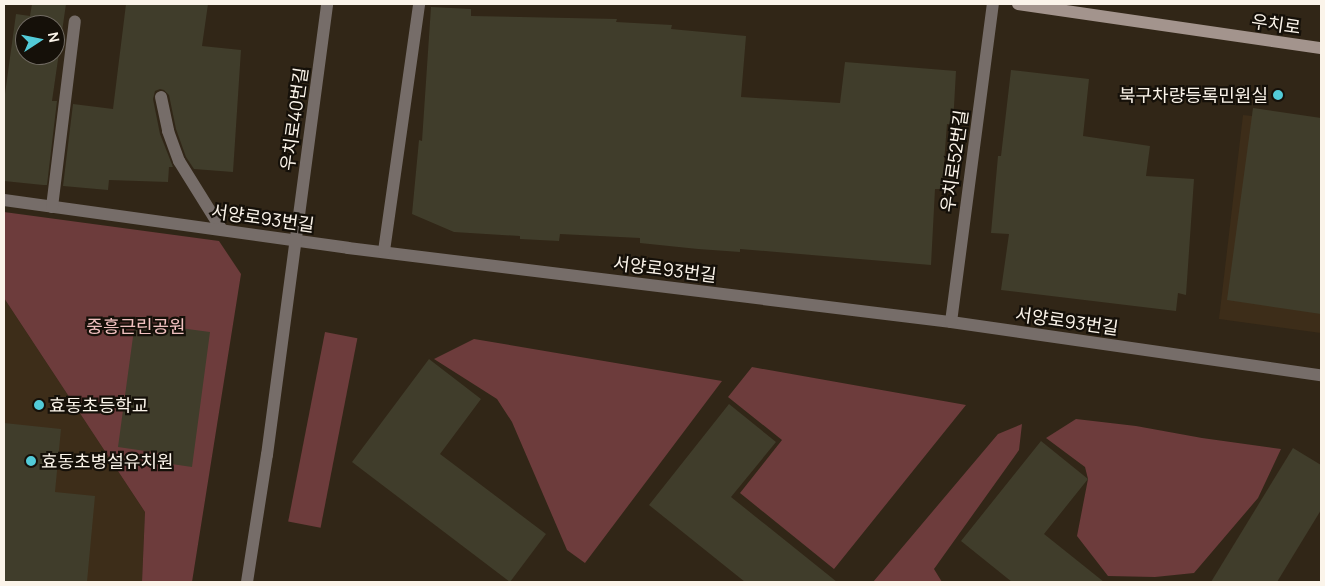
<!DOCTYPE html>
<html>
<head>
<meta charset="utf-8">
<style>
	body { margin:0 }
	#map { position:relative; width:1325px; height:586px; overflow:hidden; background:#312617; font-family:Manrope,"Noto Sans KR",sans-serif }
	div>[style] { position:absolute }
	.built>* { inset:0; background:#3d2d19 }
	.green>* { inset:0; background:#6d3c3c; transform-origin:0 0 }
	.building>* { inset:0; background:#403d2b }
	.service>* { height:12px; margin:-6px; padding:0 6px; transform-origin:6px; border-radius:6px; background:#766d69 }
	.minor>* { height:12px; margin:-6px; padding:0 6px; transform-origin:6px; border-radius:6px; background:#766d69 }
	.secondary>* { height:12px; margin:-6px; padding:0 6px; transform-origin:6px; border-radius:6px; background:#a3948d }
	.dots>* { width:14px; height:14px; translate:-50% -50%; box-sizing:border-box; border:2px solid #151009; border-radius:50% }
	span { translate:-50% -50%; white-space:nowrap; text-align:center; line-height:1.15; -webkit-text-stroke:4.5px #151009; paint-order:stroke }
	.street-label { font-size:18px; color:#fbf4ea }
	.poi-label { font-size:18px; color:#fbf4ea }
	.right { translate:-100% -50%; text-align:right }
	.left { translate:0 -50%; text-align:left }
	.park-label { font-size:18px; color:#f1c1c0 }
	.frame { position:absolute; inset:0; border:5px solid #fbf4ea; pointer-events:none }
	.north { position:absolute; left:15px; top:15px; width:50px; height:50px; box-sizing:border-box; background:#151009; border:1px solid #716b63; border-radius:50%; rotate:79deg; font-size:14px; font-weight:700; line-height:20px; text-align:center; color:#fbf4ea }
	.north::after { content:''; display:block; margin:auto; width:18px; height:22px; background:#52cbd8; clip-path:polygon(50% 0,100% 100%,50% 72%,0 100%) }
</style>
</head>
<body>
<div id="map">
	<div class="built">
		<div style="clip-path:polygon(1243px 115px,1321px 124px,1321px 333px,1219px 319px)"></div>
		<div style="clip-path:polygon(4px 298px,145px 512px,142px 582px,4px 582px)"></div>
	</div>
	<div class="green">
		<div style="clip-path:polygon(4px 212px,219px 241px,241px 274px,192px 582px,142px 582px,145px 512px,4px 298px)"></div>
		<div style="left:325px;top:332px;width:33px;height:193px;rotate:11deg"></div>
		<div style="clip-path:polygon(474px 339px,722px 381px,585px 563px,567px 550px,512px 422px,497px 399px,434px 359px)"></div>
		<div style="clip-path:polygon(752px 367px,966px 405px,834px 569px,740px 493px,782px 440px,728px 397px)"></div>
		<div style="clip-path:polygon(1076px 419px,1136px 426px,1202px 438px,1281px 449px,1258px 498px,1194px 573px,1155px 577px,1108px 576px,1077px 536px,1088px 479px,1085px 467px,1046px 438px)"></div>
		<div style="clip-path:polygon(1022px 424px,1019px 450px,934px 569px,942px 582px,873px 582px,998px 434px)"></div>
	</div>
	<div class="building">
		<div style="clip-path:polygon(evenodd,32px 4px,66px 4px,52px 101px,57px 101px,47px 185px,43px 185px,4px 181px,4px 101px,16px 14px,30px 16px,32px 4px,25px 25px,55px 25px,55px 55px,25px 55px,25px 25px)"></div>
		<div style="clip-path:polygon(126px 4px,208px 4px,202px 46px,241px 50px,233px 172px,194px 169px,186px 157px,176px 129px,169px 95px,164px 90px,160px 89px,155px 91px,153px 99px,160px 134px,173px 167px,169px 167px,168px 182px,109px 180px,108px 190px,63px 186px,73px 104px,113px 109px)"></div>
		<div style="clip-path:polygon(431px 7px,471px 9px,471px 16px,617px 19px,616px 22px,672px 25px,671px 29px,746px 36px,741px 97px,840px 103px,845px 62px,956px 71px,953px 124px,947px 124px,942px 189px,935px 189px,931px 265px,740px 249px,740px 252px,698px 249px,640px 243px,640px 238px,560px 234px,559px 241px,520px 239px,520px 236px,454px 232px,412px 214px,419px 140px,422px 141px)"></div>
		<div style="clip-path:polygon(1011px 70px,1089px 79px,1083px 136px,1150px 146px,1146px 176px,1194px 179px,1186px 295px,1178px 293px,1176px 311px,1001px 290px,1009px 234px,991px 233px,998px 156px,1001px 156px)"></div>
		<div style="clip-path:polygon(1253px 108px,1321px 118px,1321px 314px,1227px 300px)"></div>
		<div style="clip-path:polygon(135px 322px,210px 332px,192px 467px,158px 462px,159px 453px,118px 447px)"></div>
		<div style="clip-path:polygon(429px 359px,481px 399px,440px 454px,546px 534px,510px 582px,352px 462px)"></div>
		<div style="clip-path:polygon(729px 404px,776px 442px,731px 497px,837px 582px,745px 582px,649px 505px)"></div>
		<div style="clip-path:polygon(4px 423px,61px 429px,55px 492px,95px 496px,87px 582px,4px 582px)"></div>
		<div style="clip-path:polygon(1041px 441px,1088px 479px,1044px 534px,1104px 582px,1012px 582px,961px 541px)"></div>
		<div style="clip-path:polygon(1293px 448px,1321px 465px,1321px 510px,1277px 582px,1211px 582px)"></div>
	</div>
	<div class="service">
		<div style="left:161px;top:97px;width:35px;rotate:78deg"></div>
		<div style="left:168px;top:131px;width:32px;rotate:70deg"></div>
		<div style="left:179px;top:161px;width:81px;rotate:58.1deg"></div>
		<div style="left:4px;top:200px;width:347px;rotate:7.9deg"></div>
		<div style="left:348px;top:248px;width:608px;rotate:7deg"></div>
		<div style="left:951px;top:322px;width:374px;rotate:8.2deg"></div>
		<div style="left:52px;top:207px;width:187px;rotate:-83deg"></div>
		<div style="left:384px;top:251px;width:249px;rotate:-81.9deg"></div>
		<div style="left:951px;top:322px;width:321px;rotate:-82.5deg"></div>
	</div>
	<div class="minor">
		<div style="left:247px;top:582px;width:129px;rotate:-81.1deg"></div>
		<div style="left:267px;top:455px;width:455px;rotate:-82.4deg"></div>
	</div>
	<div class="secondary">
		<div style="left:1018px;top:4px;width:306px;rotate:8.3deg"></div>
	</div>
	<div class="dots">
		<div style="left:1278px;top:95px;background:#52cbd8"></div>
		<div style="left:39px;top:405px;background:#52cbd8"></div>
		<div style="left:31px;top:461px;background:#52cbd8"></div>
	</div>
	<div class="street-label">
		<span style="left:1276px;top:24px;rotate:8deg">우치로</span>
		<span style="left:294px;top:119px;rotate:-82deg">우치로40번길</span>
		<span style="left:954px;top:161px;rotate:-82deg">우치로52번길</span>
		<span style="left:263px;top:218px;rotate:8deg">서양로93번길</span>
		<span style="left:665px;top:269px;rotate:7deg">서양로93번길</span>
		<span style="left:1067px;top:321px;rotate:8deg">서양로93번길</span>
	</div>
	<div class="poi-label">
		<span class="right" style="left:1268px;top:95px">북구차량등록민원실</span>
		<span class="left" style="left:49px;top:405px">효동초등학교</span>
		<span class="left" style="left:41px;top:461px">효동초병설유치원</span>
	</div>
	<div class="park-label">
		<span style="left:136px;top:326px">중흥근린공원</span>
	</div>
	<div class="frame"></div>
	<div class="north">N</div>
</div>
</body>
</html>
